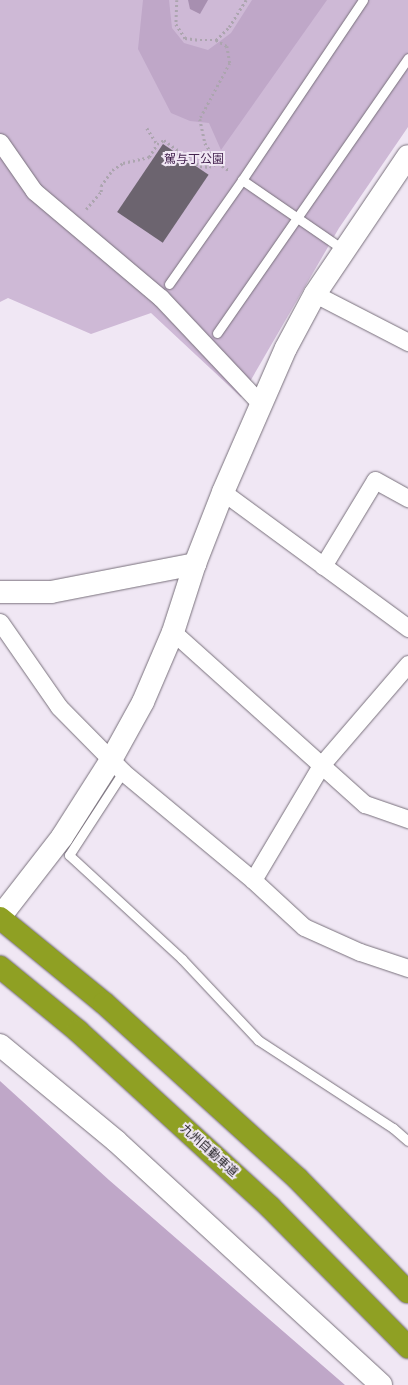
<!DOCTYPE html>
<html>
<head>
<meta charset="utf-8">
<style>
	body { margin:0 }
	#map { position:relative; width:408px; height:1385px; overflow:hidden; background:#f0e7f4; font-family:"Nunito Sans","Noto Sans JP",sans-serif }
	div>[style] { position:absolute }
	.green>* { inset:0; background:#ceb9d6 }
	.forest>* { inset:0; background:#bfa7c8 }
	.water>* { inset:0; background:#a78fb0 }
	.building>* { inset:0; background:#6c646f; transform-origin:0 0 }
	.path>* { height:2.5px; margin-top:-1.25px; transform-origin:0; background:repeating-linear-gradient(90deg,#aca5af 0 2px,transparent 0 5px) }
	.roads { filter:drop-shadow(0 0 1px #78707b) drop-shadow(0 0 1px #78707b) }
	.service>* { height:9px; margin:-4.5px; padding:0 4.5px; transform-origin:4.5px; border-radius:4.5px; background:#fff }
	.minor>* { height:17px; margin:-8.5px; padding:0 8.5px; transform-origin:8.5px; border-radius:8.5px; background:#fff }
	.tertiary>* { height:22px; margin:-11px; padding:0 11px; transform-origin:11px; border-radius:11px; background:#fff }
	.motorway>* { height:22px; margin:-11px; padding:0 11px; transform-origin:11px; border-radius:11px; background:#8fa023 }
	span { translate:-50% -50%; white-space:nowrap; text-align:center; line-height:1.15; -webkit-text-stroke:4px #f0e7f4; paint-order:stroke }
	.park-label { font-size:12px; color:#452450 }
	.street-label { font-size:12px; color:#232025 }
</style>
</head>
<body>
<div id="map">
	<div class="green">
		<div style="clip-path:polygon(0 0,408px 0,408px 127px,339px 228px,241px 397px,151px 313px,91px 334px,8px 298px,0 302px)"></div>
	</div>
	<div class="forest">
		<div style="clip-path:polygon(143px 0,169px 0,172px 28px,184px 43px,208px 50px,231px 33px,252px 0,327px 0,221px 150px,209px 123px,190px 121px,171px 113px,138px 49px)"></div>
		<div style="clip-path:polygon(0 1081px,109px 1180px,345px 1385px,0 1385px)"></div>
	</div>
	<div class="water">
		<div style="clip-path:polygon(188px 0,208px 0,200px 14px,190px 9px)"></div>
	</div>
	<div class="building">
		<div style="left:163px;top:144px;width:55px;height:82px;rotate:34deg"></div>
	</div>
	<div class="path">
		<div style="left:177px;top:0;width:24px;rotate:92deg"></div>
		<div style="left:176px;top:24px;width:17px;rotate:57deg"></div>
		<div style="left:185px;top:38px;width:15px;rotate:8deg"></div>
		<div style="left:200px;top:40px;width:16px"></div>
		<div style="left:216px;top:40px;width:18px;rotate:-45deg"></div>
		<div style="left:229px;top:27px;width:32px;rotate:-58deg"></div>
		<div style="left:216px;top:40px;width:13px;rotate:29deg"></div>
		<div style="left:227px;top:46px;width:17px;rotate:80deg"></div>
		<div style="left:230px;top:63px;width:64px;rotate:118.2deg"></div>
		<div style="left:200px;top:119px;width:25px;rotate:78deg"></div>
		<div style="left:205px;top:143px;width:24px;rotate:57deg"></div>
		<div style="left:218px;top:163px;width:14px;rotate:34deg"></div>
		<div style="left:147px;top:128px;width:19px;rotate:58deg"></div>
		<div style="left:86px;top:209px;width:23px;rotate:-49deg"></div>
		<div style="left:101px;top:192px;width:6px;rotate:-90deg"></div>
		<div style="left:101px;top:186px;width:19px;rotate:-55deg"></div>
		<div style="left:112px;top:170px;width:13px;rotate:-32deg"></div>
		<div style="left:123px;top:163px;width:27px;rotate:-13deg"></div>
		<div style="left:149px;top:157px;width:15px;rotate:-58deg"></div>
		<div style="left:157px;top:144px;width:8px;rotate:-30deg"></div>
		<div style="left:164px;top:140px;width:44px;rotate:35.8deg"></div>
		<div style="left:200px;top:166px;width:9px;rotate:6deg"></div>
		<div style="left:209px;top:167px;width:10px;rotate:-24deg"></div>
	</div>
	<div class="roads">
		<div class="service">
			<div style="left:344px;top:250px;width:124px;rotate:-145.5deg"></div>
			<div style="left:242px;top:180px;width:217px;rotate:-56.1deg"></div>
			<div style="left:169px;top:284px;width:127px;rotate:-54.9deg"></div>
			<div style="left:217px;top:333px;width:335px;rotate:-55.2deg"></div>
			<div style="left:123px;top:772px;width:99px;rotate:123deg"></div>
			<div style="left:69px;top:855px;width:154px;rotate:42.6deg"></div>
			<div style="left:182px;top:959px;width:111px;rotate:46.8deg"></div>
			<div style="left:258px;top:1040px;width:161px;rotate:33.1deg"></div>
			<div style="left:393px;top:1128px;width:20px;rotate:41deg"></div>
		</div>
		<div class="minor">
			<div style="left:0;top:142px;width:60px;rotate:55.2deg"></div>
			<div style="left:34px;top:191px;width:166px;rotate:40.1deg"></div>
			<div style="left:161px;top:298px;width:144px;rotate:46.7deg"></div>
			<div style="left:315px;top:294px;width:105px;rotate:27.3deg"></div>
			<div style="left:223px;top:492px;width:230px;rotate:36.3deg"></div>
			<div style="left:323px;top:566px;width:100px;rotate:-58.8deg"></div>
			<div style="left:375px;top:480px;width:38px;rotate:29deg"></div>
			<div style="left:0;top:622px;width:103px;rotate:55.2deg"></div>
			<div style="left:59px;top:707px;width:91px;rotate:45.4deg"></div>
			<div style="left:123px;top:772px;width:169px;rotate:39.7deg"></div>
			<div style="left:253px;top:880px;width:69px;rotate:42.7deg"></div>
			<div style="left:304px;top:927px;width:61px;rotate:24.1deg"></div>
			<div style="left:360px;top:952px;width:51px;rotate:18.4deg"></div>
			<div style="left:173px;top:632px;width:258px;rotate:41.9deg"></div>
			<div style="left:365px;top:804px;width:46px;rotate:19.2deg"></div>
			<div style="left:253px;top:880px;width:135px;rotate:-59.3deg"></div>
			<div style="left:322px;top:764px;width:132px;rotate:-49.3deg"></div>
		</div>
		<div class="tertiary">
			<div style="left:0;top:592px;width:51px"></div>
			<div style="left:51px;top:592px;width:147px;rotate:-11deg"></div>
			<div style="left:0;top:917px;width:101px;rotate:-52.2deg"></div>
			<div style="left:62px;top:837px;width:91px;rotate:-57.5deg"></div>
			<div style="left:111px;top:760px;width:66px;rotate:-61.1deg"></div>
			<div style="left:143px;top:702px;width:76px;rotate:-66.8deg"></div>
			<div style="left:173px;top:632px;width:71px;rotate:-72.1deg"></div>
			<div style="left:195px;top:564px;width:77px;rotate:-68.7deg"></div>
			<div style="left:223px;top:492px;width:157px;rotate:-66.4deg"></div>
			<div style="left:286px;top:348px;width:61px;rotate:-61.8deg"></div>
			<div style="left:315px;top:294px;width:166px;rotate:-56deg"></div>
			<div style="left:0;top:1045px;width:151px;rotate:39.6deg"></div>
			<div style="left:116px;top:1141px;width:360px;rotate:42.6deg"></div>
		</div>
		<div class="motorway">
			<div style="left:0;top:918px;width:134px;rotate:39.3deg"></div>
			<div style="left:104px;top:1003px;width:261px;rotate:42.2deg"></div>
			<div style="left:297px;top:1178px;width:159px;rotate:45.8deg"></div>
			<div style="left:0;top:967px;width:101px;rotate:39.4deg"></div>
			<div style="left:78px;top:1031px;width:260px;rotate:42.5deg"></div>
			<div style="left:270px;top:1207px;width:197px;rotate:45.4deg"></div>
		</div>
	</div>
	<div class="park-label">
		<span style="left:194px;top:160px">駕与丁公園</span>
	</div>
	<div class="street-label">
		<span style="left:209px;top:1151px;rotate:42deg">九州自動車道</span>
	</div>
</div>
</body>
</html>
